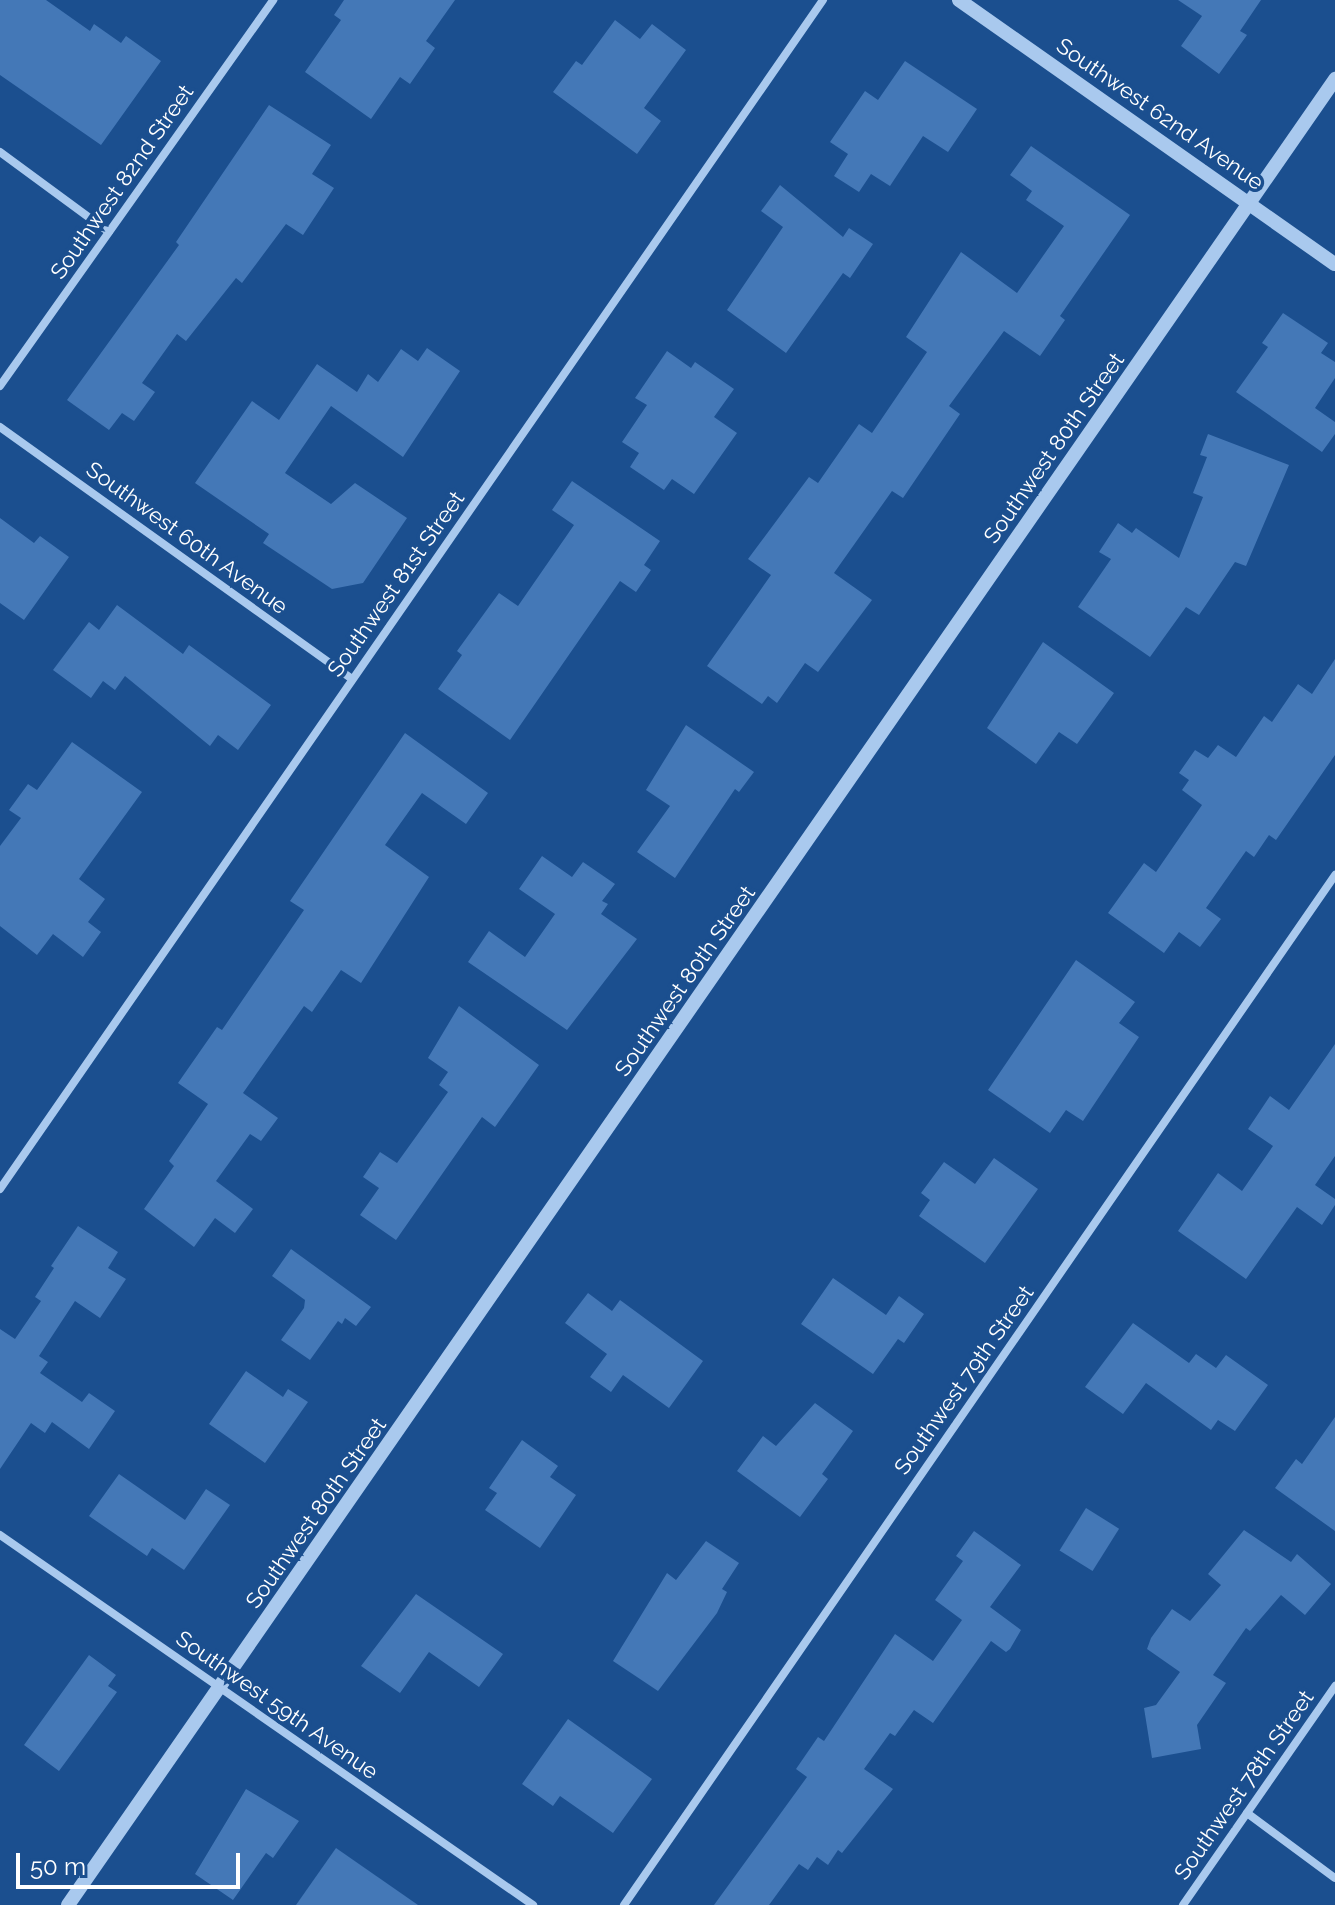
<!DOCTYPE html>
<html>
<head>
<meta charset="utf-8">
<style>
	body { margin:0 }
	#map { position:relative; width:1335px; height:1905px; overflow:hidden; background:#1b4f8f; font-family:Raleway,sans-serif }
	div>[style] { position:absolute }
	.building>* { inset:0; background:#4478b7; transform-origin:0 0 }
	.minor>* { height:8px; margin:-4px; padding:0 4px; transform-origin:4px; border-radius:4px; background:#a9c9ee }
	.tertiary>* { height:14px; margin:-7px; padding:0 7px; transform-origin:7px; border-radius:7px; background:#a9c9ee }
	span { translate:-50% -50%; white-space:nowrap; text-align:center; line-height:1.15; -webkit-text-stroke:7px #1b4f8f; paint-order:stroke }
	.street-label { font-size:22px; color:#fff }
	.scale { position:absolute; left:16px; top:1853px; width:224px; height:36px; box-sizing:border-box; border:4px solid #fff; border-top:0; padding-left:10px; font-size:24px; line-height:28px; white-space:nowrap; color:#fff; -webkit-text-stroke:6px #1b4f8f; paint-order:stroke }
</style>
</head>
<body>
<div id="map">
	<div class="building">
		<div style="clip-path:polygon(0 0,46px 0,90px 31px,94px 24px,121px 43px,126px 36px,161px 61px,101px 145px,0 75px)"></div>
		<div style="clip-path:polygon(344px 0,455px 0,426px 41px,435px 48px,410px 84px,400px 77px,371px 119px,305px 72px,341px 20px,334px 15px)"></div>
		<div style="clip-path:polygon(1178px 0,1261px 0,1240px 31px,1247px 35px,1219px 74px,1181px 46px,1202px 16px)"></div>
		<div style="clip-path:polygon(615px 20px,640px 39px,652px 24px,686px 50px,644px 108px,661px 121px,637px 154px,553px 92px,576px 61px,582px 65px)"></div>
		<div style="clip-path:polygon(905px 61px,977px 109px,948px 152px,923px 136px,890px 186px,871px 174px,859px 192px,834px 176px,848px 154px,830px 142px,865px 91px,878px 100px)"></div>
		<div style="clip-path:polygon(269px 105px,331px 145px,312px 174px,334px 188px,303px 235px,286px 224px,242px 283px,236px 278px,186px 341px,177px 334px,142px 383px,155px 392px,134px 421px,122px 413px,109px 430px,67px 400px,179px 245px,176px 242px)"></div>
		<div style="clip-path:polygon(1031px 146px,1130px 215px,1060px 316px,1065px 320px,1040px 356px,1004px 331px,949px 406px,960px 414px,903px 498px,892px 491px,834px 573px,872px 600px,818px 672px,805px 663px,777px 703px,768px 696px,762px 704px,707px 666px,771px 575px,748px 559px,809px 477px,818px 483px,859px 424px,872px 433px,927px 352px,906px 337px,961px 252px,1017px 293px,1064px 226px,1026px 200px,1032px 191px,1010px 175px)"></div>
		<div style="clip-path:polygon(780px 185px,843px 237px,849px 228px,873px 244px,850px 278px,843px 273px,786px 353px,727px 310px,783px 227px,761px 211px)"></div>
		<div style="clip-path:polygon(1283px 313px,1328px 343px,1321px 353px,1335px 362px,1335px 378px,1315px 408px,1335px 422px,1335px 434px,1322px 452px,1236px 392px,1268px 347px,1262px 343px)"></div>
		<div style="clip-path:polygon(427px 348px,460px 371px,403px 457px,331px 406px,285px 473px,331px 504px,355px 483px,407px 518px,363px 583px,332px 589px,263px 543px,269px 534px,195px 483px,252px 401px,279px 420px,317px 364px,357px 392px,368px 374px,378px 382px,401px 349px,418px 361px)"></div>
		<div style="clip-path:polygon(667px 351px,691px 368px,695px 362px,734px 389px,714px 417px,737px 433px,694px 494px,672px 479px,664px 490px,630px 467px,639px 453px,622px 442px,647px 405px,635px 398px)"></div>
		<div style="clip-path:polygon(1208px 434px,1289px 465px,1246px 566px,1235px 562px,1199px 615px,1186px 607px,1150px 657px,1078px 607px,1111px 559px,1099px 552px,1118px 523px,1132px 533px,1136px 528px,1179px 558px,1203px 497px,1193px 493px,1207px 457px,1200px 455px)"></div>
		<div style="clip-path:polygon(572px 481px,660px 541px,644px 565px,651px 570px,636px 592px,620px 581px,510px 740px,438px 689px,462px 655px,457px 651px,499px 593px,518px 606px,574px 525px,552px 510px)"></div>
		<div style="clip-path:polygon(0 518px,34px 543px,40px 536px,69px 557px,24px 620px,0 603px)"></div>
		<div style="clip-path:polygon(117px 605px,183px 654px,189px 645px,271px 705px,238px 750px,218px 735px,210px 746px,125px 676px,115px 690px,103px 681px,91px 698px,53px 670px,89px 622px,99px 630px)"></div>
		<div style="clip-path:polygon(1043px 642px,1114px 693px,1077px 744px,1059px 732px,1036px 764px,987px 728px)"></div>
		<div style="clip-path:polygon(1335px 659px,1335px 755px,1276px 840px,1269px 835px,1254px 857px,1246px 851px,1206px 908px,1221px 919px,1200px 947px,1179px 932px,1164px 953px,1108px 913px,1144px 863px,1156px 872px,1202px 805px,1182px 790px,1189px 780px,1179px 773px,1195px 750px,1208px 758px,1218px 745px,1236px 757px,1264px 716px,1272px 722px,1298px 684px,1312px 694px)"></div>
		<div style="clip-path:polygon(686px 725px,754px 772px,739px 792px,735px 789px,675px 878px,637px 852px,670px 806px,646px 790px)"></div>
		<div style="clip-path:polygon(405px 733px,488px 793px,466px 824px,422px 793px,385px 845px,429px 877px,361px 983px,341px 970px,312px 1012px,304px 1006px,243px 1093px,278px 1118px,261px 1141px,250px 1134px,216px 1181px,253px 1209px,235px 1233px,215px 1218px,194px 1247px,144px 1209px,174px 1166px,169px 1161px,208px 1104px,178px 1083px,217px 1027px,222px 1030px,304px 910px,290px 901px)"></div>
		<div style="clip-path:polygon(72px 742px,142px 792px,79px 879px,105px 899px,88px 922px,101px 932px,83px 957px,53px 934px,37px 955px,0 926px,0 846px,21px 818px,9px 810px,28px 784px,37px 790px)"></div>
		<div style="clip-path:polygon(542px 856px,572px 877px,583px 862px,615px 884px,602px 901px,608px 904px,601px 914px,637px 939px,567px 1030px,468px 962px,489px 931px,525px 957px,555px 914px,519px 889px)"></div>
		<div style="clip-path:polygon(1076px 960px,1135px 1002px,1119px 1023px,1139px 1037px,1083px 1121px,1066px 1110px,1050px 1133px,988px 1090px)"></div>
		<div style="clip-path:polygon(459px 1006px,539px 1065px,495px 1127px,482px 1117px,396px 1240px,360px 1215px,379px 1188px,363px 1177px,380px 1152px,397px 1163px,448px 1092px,439px 1085px,448px 1072px,428px 1058px)"></div>
		<div style="clip-path:polygon(1335px 1044px,1335px 1156px,1315px 1185px,1335px 1199px,1335px 1205px,1322px 1225px,1297px 1207px,1246px 1279px,1178px 1231px,1218px 1173px,1242px 1191px,1273px 1146px,1248px 1129px,1270px 1096px,1289px 1110px)"></div>
		<div style="clip-path:polygon(994px 1158px,1038px 1189px,985px 1263px,919px 1216px,930px 1200px,921px 1193px,944px 1162px,975px 1184px)"></div>
		<div style="clip-path:polygon(78px 1226px,118px 1252px,108px 1268px,126px 1279px,100px 1318px,75px 1301px,39px 1356px,48px 1362px,40px 1373px,82px 1402px,89px 1393px,115px 1411px,89px 1449px,52px 1422px,45px 1433px,31px 1423px,0 1469px,0 1329px,15px 1339px,41px 1301px,35px 1297px,54px 1268px,51px 1266px)"></div>
		<div style="clip-path:polygon(291px 1249px,371px 1307px,356px 1326px,345px 1318px,342px 1324px,338px 1321px,310px 1360px,281px 1340px,304px 1308px,305px 1300px,272px 1276px)"></div>
		<div style="clip-path:polygon(833px 1278px,886px 1315px,899px 1296px,924px 1314px,904px 1343px,898px 1339px,873px 1374px,801px 1324px)"></div>
		<div style="clip-path:polygon(588px 1293px,612px 1311px,620px 1300px,703px 1361px,669px 1408px,623px 1375px,611px 1392px,590px 1377px,607px 1354px,565px 1323px)"></div>
		<div style="clip-path:polygon(1133px 1323px,1189px 1363px,1196px 1354px,1216px 1368px,1226px 1355px,1268px 1385px,1235px 1431px,1218px 1420px,1211px 1430px,1146px 1383px,1123px 1414px,1085px 1387px)"></div>
		<div style="clip-path:polygon(246px 1371px,283px 1397px,288px 1389px,308px 1402px,265px 1463px,209px 1424px)"></div>
		<div style="clip-path:polygon(815px 1403px,853px 1431px,822px 1474px,828px 1479px,800px 1517px,737px 1471px,763px 1436px,776px 1446px)"></div>
		<div style="clip-path:polygon(1335px 1417px,1335px 1531px,1275px 1488px,1296px 1459px,1302px 1464px)"></div>
		<div style="clip-path:polygon(522px 1440px,558px 1466px,550px 1477px,576px 1495px,540px 1548px,485px 1510px,497px 1493px,489px 1488px)"></div>
		<div style="clip-path:polygon(119px 1474px,185px 1520px,206px 1489px,230px 1505px,184px 1570px,152px 1548px,147px 1556px,89px 1516px)"></div>
		<div style="left:1086px;top:1508px;width:39px;height:50px;rotate:32deg"></div>
		<div style="clip-path:polygon(1244px 1530px,1291px 1562px,1297px 1554px,1331px 1584px,1305px 1615px,1281px 1595px,1250px 1631px,1246px 1628px,1213px 1675px,1226px 1683px,1197px 1725px,1201px 1749px,1152px 1758px,1144px 1708px,1156px 1705px,1180px 1672px,1147px 1649px,1151px 1638px,1172px 1609px,1190px 1621px,1221px 1585px,1208px 1574px)"></div>
		<div style="clip-path:polygon(974px 1531px,1021px 1565px,990px 1607px,1021px 1630px,1010px 1649px,1006px 1652px,991px 1641px,933px 1723px,914px 1710px,895px 1736px,890px 1733px,864px 1769px,893px 1789px,842px 1853px,838px 1850px,828px 1865px,817px 1857px,808px 1870px,799px 1864px,769px 1905px,714px 1905px,807px 1777px,796px 1769px,818px 1737px,824px 1741px,895px 1634px,933px 1661px,962px 1620px,935px 1600px,963px 1561px,956px 1556px)"></div>
		<div style="clip-path:polygon(706px 1541px,739px 1563px,722px 1589px,727px 1592px,717px 1613px,658px 1691px,613px 1661px,667px 1573px,676px 1580px)"></div>
		<div style="clip-path:polygon(416px 1594px,503px 1654px,479px 1687px,429px 1652px,400px 1693px,361px 1666px)"></div>
		<div style="clip-path:polygon(89px 1655px,116px 1675px,108px 1686px,117px 1692px,59px 1771px,24px 1745px)"></div>
		<div style="clip-path:polygon(568px 1719px,652px 1779px,613px 1833px,560px 1796px,553px 1806px,522px 1784px)"></div>
		<div style="clip-path:polygon(246px 1789px,299px 1821px,273px 1858px,266px 1853px,233px 1900px,195px 1874px)"></div>
		<div style="clip-path:polygon(336px 1848px,418px 1905px,296px 1905px)"></div>
	</div>
	<div class="minor">
		<div style="left:0;top:152px;width:135px;rotate:36.3deg"></div>
		<div style="left:0;top:386px;width:473px;rotate:-54.7deg"></div>
		<div style="left:0;top:427px;width:433px;rotate:35.6deg"></div>
		<div style="left:0;top:1189px;width:1446px;rotate:-55.31deg"></div>
		<div style="left:0;top:1535px;width:649px;rotate:34.77deg"></div>
		<div style="left:1247px;top:1813px;width:109px;rotate:36.5deg"></div>
		<div style="left:624px;top:1905px;width:1252px;rotate:-55.38deg"></div>
		<div style="left:1183px;top:1905px;width:267px;rotate:-55.2deg"></div>
	</div>
	<div class="tertiary">
		<div style="left:959px;top:0;width:459px;rotate:35.1deg"></div>
		<div style="left:68px;top:1905px;width:2223px;rotate:-55.24deg"></div>
	</div>
	<div class="street-label">
		<span style="left:1160px;top:114px;rotate:35deg">Southwest 62nd Avenue</span>
		<span style="left:122px;top:182px;rotate:-55deg">Southwest 82nd Street</span>
		<span style="left:1054px;top:448px;rotate:-55deg">Southwest 80th Street</span>
		<span style="left:187px;top:538px;rotate:36deg">Southwest 60th Avenue</span>
		<span style="left:396px;top:584px;rotate:-55deg">Southwest 81st Street</span>
		<span style="left:685px;top:981px;rotate:-55deg">Southwest 80th Street</span>
		<span style="left:964px;top:1380px;rotate:-55deg">Southwest 79th Street</span>
		<span style="left:316px;top:1513px;rotate:-55deg">Southwest 80th Street</span>
		<span style="left:277px;top:1705px;rotate:35deg">Southwest 59th Avenue</span>
		<span style="left:1244px;top:1785px;rotate:-55deg">Southwest 78th Street</span>
	</div>
	<div class="scale">50 m</div>
</div>
</body>
</html>
